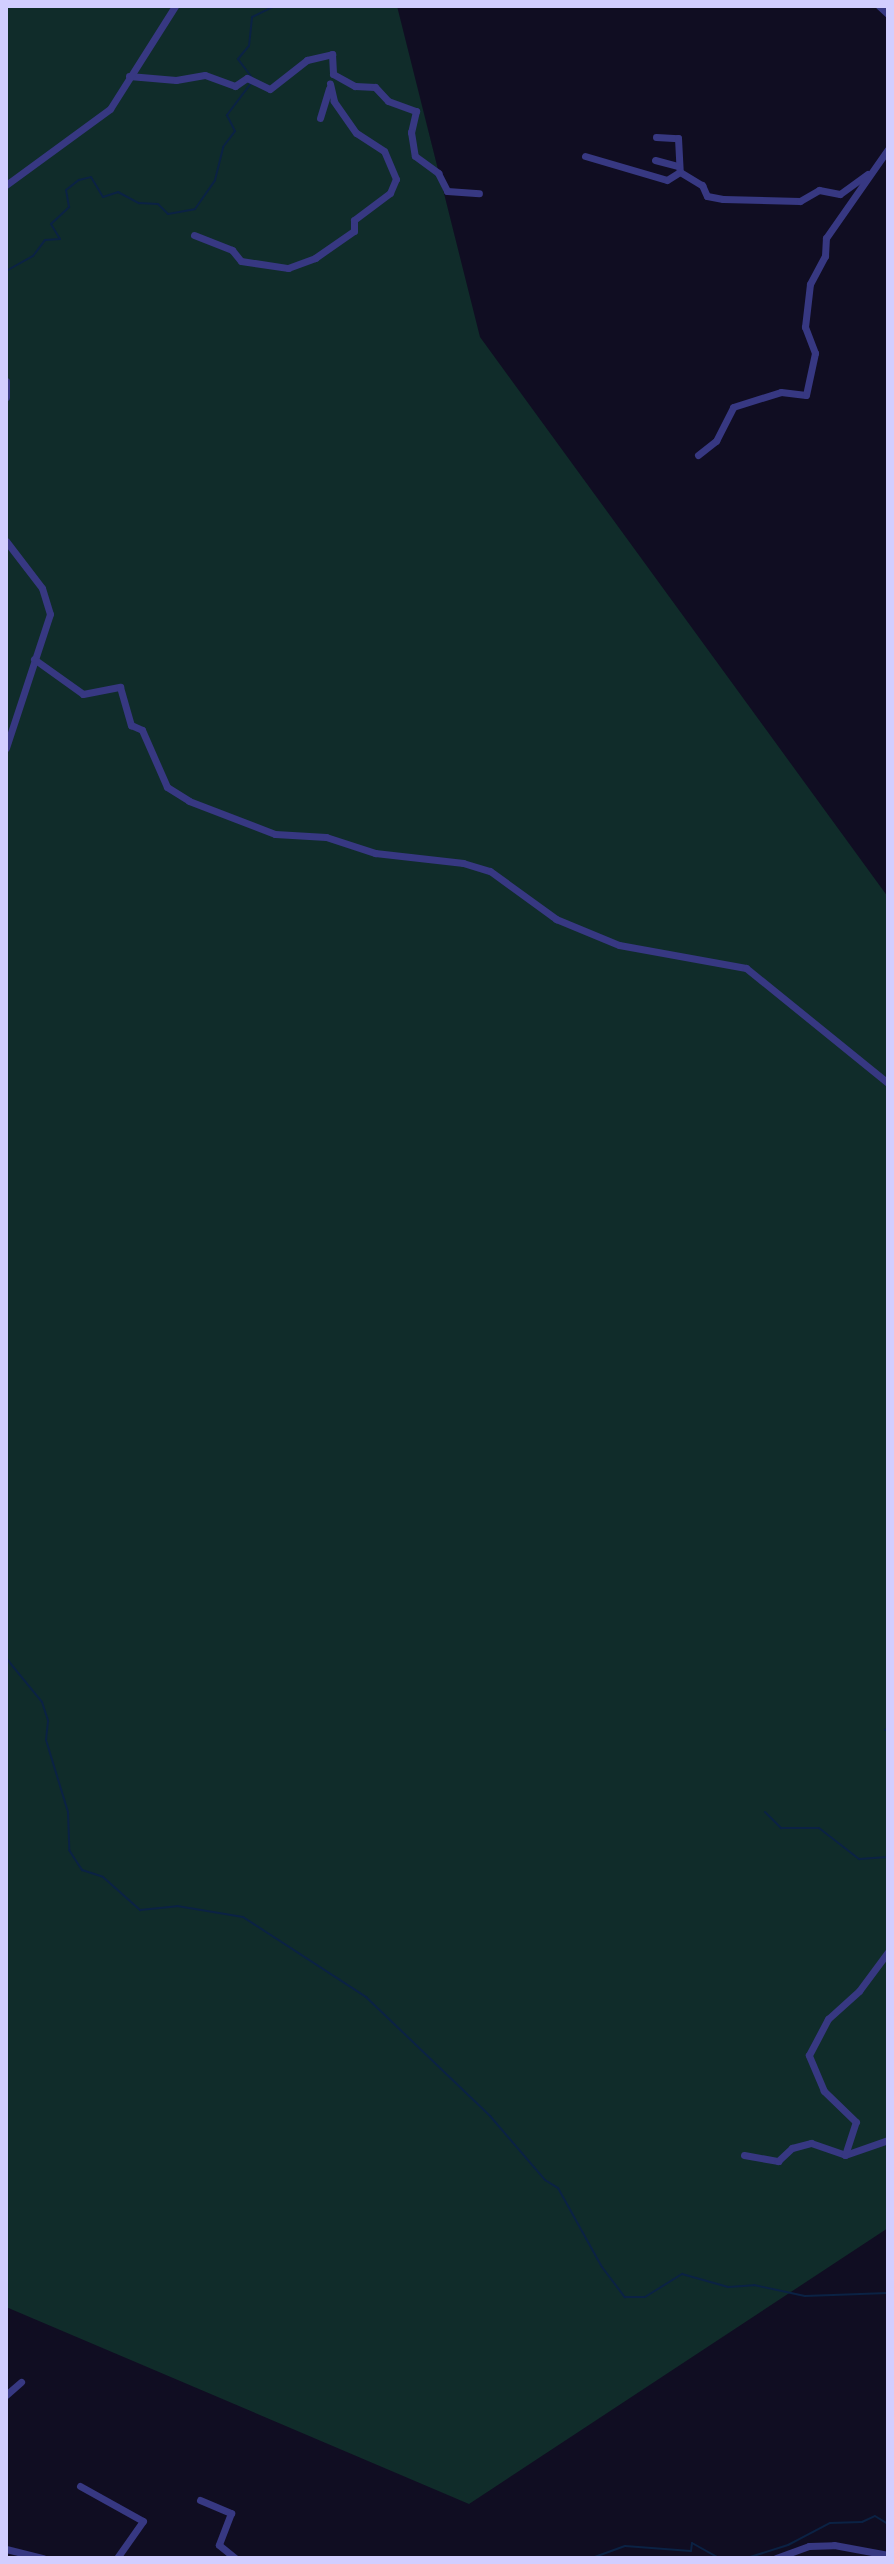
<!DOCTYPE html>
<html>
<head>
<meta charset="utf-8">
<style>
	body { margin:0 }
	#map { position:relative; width:894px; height:2564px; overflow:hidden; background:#100d22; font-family:"DejaVu Sans",sans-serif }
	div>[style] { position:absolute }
	.green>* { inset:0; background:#102c2a }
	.stream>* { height:2px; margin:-1px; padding:0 1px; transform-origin:1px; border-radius:1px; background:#0b2244 }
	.minor>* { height:7px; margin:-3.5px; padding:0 3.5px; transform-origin:3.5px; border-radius:3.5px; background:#373882 }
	span { translate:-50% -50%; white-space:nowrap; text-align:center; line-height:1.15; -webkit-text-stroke:7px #100d22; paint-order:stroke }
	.frame { position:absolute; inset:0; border:8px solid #d2ceff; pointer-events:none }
</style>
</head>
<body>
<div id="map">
	<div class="green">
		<div style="clip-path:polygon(6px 6px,397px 6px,480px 337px,888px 897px,888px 2228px,469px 2504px,6px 2307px)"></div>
	</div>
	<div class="stream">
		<div style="left:253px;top:79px;width:25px;rotate:-127deg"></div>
		<div style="left:238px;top:59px;width:17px;rotate:-50deg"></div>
		<div style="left:249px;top:46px;width:29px;rotate:-84deg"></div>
		<div style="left:252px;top:17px;width:25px;rotate:-26deg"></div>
		<div style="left:6px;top:271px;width:31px;rotate:-29deg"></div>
		<div style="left:33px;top:256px;width:20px;rotate:-53deg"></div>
		<div style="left:45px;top:240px;width:15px;rotate:-4deg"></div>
		<div style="left:60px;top:239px;width:17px;rotate:-121deg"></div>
		<div style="left:51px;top:224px;width:25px;rotate:-43deg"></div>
		<div style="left:69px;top:207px;width:17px;rotate:-100deg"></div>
		<div style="left:66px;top:190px;width:16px;rotate:-38deg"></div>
		<div style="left:79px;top:180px;width:12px;rotate:-14deg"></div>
		<div style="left:91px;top:177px;width:23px;rotate:59deg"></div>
		<div style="left:103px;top:197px;width:16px;rotate:-18deg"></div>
		<div style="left:118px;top:192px;width:24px;rotate:28deg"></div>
		<div style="left:139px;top:203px;width:19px;rotate:3deg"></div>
		<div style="left:158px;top:204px;width:14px;rotate:45deg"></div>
		<div style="left:168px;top:214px;width:27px;rotate:-10deg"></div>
		<div style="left:195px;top:209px;width:35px;rotate:-55deg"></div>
		<div style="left:215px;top:180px;width:34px;rotate:-76deg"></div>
		<div style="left:223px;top:147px;width:20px;rotate:-53deg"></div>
		<div style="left:235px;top:131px;width:18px;rotate:-117deg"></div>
		<div style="left:227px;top:115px;width:39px;rotate:-53deg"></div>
		<div style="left:6px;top:1658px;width:57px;rotate:50.7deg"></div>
		<div style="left:42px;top:1702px;width:20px;rotate:72deg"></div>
		<div style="left:48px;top:1721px;width:19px;rotate:96deg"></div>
		<div style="left:46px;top:1740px;width:75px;rotate:73deg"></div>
		<div style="left:68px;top:1812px;width:38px;rotate:88deg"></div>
		<div style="left:69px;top:1850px;width:24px;rotate:57deg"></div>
		<div style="left:82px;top:1870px;width:22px;rotate:18deg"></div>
		<div style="left:103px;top:1877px;width:50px;rotate:41.7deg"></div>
		<div style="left:140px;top:1910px;width:37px;rotate:-6deg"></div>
		<div style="left:177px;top:1906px;width:67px;rotate:9.5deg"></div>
		<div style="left:243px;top:1917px;width:147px;rotate:33deg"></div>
		<div style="left:366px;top:1997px;width:172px;rotate:43.8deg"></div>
		<div style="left:490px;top:2116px;width:84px;rotate:49.3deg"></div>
		<div style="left:545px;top:2180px;width:15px;rotate:32deg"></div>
		<div style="left:558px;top:2188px;width:90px;rotate:60.9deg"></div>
		<div style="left:602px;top:2267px;width:38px;rotate:53deg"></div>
		<div style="left:625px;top:2297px;width:20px"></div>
		<div style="left:645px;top:2297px;width:44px;rotate:-31.9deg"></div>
		<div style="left:682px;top:2274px;width:48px;rotate:15.8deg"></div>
		<div style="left:728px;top:2287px;width:26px;rotate:-4deg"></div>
		<div style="left:754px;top:2285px;width:52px;rotate:12.2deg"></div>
		<div style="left:805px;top:2296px;width:83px;rotate:-2.1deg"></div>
		<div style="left:885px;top:1730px;width:3px;rotate:-18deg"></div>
		<div style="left:765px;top:1812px;width:23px;rotate:45deg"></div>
		<div style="left:781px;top:1828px;width:38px"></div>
		<div style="left:819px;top:1828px;width:51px;rotate:37.8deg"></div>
		<div style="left:859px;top:1859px;width:29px;rotate:-4deg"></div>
		<div style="left:592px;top:2558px;width:35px;rotate:-20deg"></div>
		<div style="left:625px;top:2546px;width:66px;rotate:4.3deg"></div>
		<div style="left:691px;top:2551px;width:8px;rotate:-83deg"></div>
		<div style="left:692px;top:2543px;width:31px;rotate:29deg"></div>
		<div style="left:747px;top:2558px;width:43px;rotate:-17.6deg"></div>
		<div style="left:788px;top:2545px;width:47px;rotate:-27.6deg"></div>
		<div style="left:830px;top:2523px;width:32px;rotate:-2deg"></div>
		<div style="left:862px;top:2522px;width:14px;rotate:-25deg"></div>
		<div style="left:875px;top:2516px;width:15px;rotate:32deg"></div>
	</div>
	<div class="minor">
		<div style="left:879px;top:6px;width:12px;rotate:42deg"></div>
		<div style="left:129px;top:76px;width:47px;rotate:4.9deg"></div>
		<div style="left:176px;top:80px;width:29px;rotate:-10deg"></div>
		<div style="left:205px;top:75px;width:32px;rotate:20deg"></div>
		<div style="left:235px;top:86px;width:14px;rotate:-34deg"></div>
		<div style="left:247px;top:78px;width:25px;rotate:26deg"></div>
		<div style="left:270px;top:89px;width:47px;rotate:-38.1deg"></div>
		<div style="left:307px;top:60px;width:26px;rotate:-13deg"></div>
		<div style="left:332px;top:54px;width:20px;rotate:87deg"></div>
		<div style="left:333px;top:74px;width:25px;rotate:29deg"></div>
		<div style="left:355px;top:86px;width:20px;rotate:3deg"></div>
		<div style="left:375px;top:87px;width:19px;rotate:47deg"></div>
		<div style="left:388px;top:101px;width:30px;rotate:20deg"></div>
		<div style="left:416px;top:111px;width:22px;rotate:103deg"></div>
		<div style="left:411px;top:132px;width:24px;rotate:81deg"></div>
		<div style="left:415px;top:156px;width:29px;rotate:36deg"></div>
		<div style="left:438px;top:173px;width:20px;rotate:63deg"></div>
		<div style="left:447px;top:191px;width:32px;rotate:4deg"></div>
		<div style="left:320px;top:118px;width:31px;rotate:-73deg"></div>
		<div style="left:656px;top:137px;width:22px;rotate:3deg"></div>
		<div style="left:678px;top:138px;width:34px;rotate:87deg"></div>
		<div style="left:680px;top:172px;width:26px;rotate:31deg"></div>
		<div style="left:702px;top:185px;width:12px;rotate:66deg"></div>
		<div style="left:707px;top:196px;width:16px;rotate:11deg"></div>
		<div style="left:723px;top:199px;width:77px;rotate:1.5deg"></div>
		<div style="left:800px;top:201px;width:22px;rotate:-30deg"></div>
		<div style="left:819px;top:190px;width:21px;rotate:11deg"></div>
		<div style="left:840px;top:194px;width:34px;rotate:-36deg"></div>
		<div style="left:585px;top:156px;width:85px;rotate:16.3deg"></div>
		<div style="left:667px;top:180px;width:15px;rotate:-32deg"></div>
		<div style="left:655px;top:160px;width:23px;rotate:15deg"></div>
		<div style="left:6px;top:185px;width:129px;rotate:-36.2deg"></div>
		<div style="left:110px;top:109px;width:122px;rotate:-57.7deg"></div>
		<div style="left:194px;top:235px;width:41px;rotate:21.5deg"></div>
		<div style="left:232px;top:250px;width:14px;rotate:51deg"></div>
		<div style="left:241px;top:261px;width:48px;rotate:8.5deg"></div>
		<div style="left:288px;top:268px;width:29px;rotate:-20deg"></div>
		<div style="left:315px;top:258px;width:47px;rotate:-34.7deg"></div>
		<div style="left:354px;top:231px;width:11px;rotate:-90deg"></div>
		<div style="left:354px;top:220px;width:45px;rotate:-36.9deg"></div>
		<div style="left:390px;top:193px;width:15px;rotate:-67deg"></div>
		<div style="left:396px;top:179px;width:30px;rotate:-113deg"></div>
		<div style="left:384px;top:151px;width:33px;rotate:-147deg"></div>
		<div style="left:356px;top:133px;width:39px;rotate:-125deg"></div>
		<div style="left:334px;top:101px;width:18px;rotate:-103deg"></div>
		<div style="left:6px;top:381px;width:16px;rotate:90deg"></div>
		<div style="left:698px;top:455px;width:23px;rotate:-38deg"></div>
		<div style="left:716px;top:441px;width:38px;rotate:-63deg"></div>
		<div style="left:733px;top:407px;width:50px;rotate:-17.4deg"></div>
		<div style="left:781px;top:392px;width:25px;rotate:7deg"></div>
		<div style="left:806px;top:395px;width:43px;rotate:-77.9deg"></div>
		<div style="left:815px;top:353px;width:28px;rotate:-111deg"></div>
		<div style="left:805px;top:327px;width:43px;rotate:-83.4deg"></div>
		<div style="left:810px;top:284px;width:32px;rotate:-62deg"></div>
		<div style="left:825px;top:256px;width:18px;rotate:-87deg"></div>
		<div style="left:826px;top:238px;width:108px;rotate:-55.1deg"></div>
		<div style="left:6px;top:541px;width:59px;rotate:52.5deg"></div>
		<div style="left:42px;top:588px;width:27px;rotate:73deg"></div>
		<div style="left:50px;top:614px;width:141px;rotate:108.2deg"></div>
		<div style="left:34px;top:659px;width:60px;rotate:35.5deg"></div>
		<div style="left:83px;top:694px;width:38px;rotate:-11deg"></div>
		<div style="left:120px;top:687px;width:40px;rotate:74deg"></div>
		<div style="left:131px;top:725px;width:12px;rotate:24deg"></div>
		<div style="left:142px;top:730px;width:62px;rotate:66.3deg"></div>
		<div style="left:167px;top:787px;width:26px;rotate:32deg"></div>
		<div style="left:189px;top:801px;width:92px;rotate:21deg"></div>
		<div style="left:275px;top:834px;width:51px;rotate:3.4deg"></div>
		<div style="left:326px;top:837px;width:52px;rotate:18.1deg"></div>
		<div style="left:375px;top:853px;width:89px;rotate:6.5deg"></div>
		<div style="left:463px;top:863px;width:28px;rotate:17deg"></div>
		<div style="left:490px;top:871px;width:82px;rotate:36deg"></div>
		<div style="left:556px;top:919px;width:68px;rotate:22.4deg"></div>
		<div style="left:619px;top:945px;width:129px;rotate:10.3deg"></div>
		<div style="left:746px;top:968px;width:183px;rotate:39deg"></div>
		<div style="left:744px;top:2155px;width:35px;rotate:10deg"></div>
		<div style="left:778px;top:2161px;width:19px;rotate:-43deg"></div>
		<div style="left:792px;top:2148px;width:20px;rotate:-15deg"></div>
		<div style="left:811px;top:2143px;width:36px;rotate:19deg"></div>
		<div style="left:845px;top:2155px;width:46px;rotate:-19.2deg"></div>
		<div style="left:845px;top:2155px;width:35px;rotate:-72deg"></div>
		<div style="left:856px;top:2122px;width:45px;rotate:-135.9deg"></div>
		<div style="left:824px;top:2091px;width:39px;rotate:-113deg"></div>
		<div style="left:809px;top:2055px;width:41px;rotate:-62.2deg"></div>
		<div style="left:828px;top:2019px;width:42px;rotate:-42.1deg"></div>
		<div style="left:859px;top:1991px;width:49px;rotate:-53.4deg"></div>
		<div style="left:6px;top:2395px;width:20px;rotate:-41deg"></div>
		<div style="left:80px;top:2486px;width:72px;rotate:29.1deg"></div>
		<div style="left:143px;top:2521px;width:45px;rotate:125.1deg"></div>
		<div style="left:200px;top:2500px;width:34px;rotate:23deg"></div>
		<div style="left:231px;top:2513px;width:34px;rotate:111deg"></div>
		<div style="left:219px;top:2545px;width:21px;rotate:39deg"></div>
		<div style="left:6px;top:2549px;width:38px;rotate:14deg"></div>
		<div style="left:776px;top:2558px;width:35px;rotate:-20deg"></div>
		<div style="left:809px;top:2546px;width:25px;rotate:-2deg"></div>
		<div style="left:834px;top:2545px;width:55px;rotate:10.5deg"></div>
	</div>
	<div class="frame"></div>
</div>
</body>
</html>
